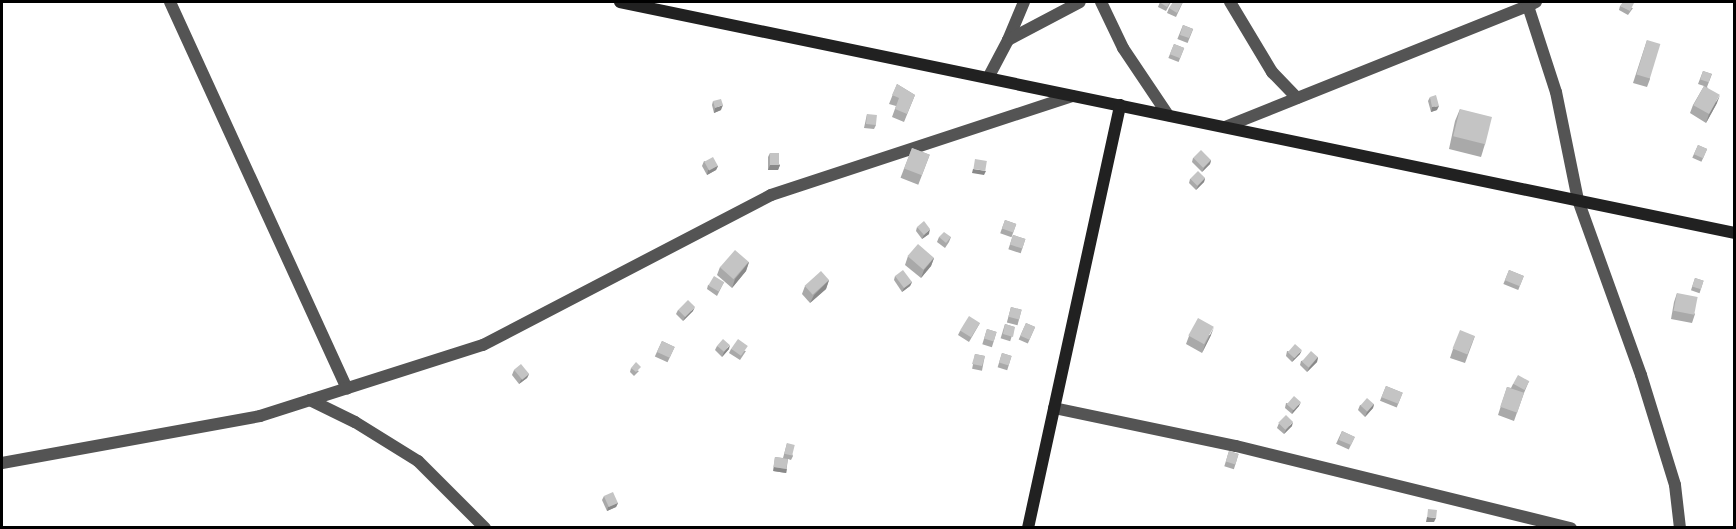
<!DOCTYPE html>
<html>
<head>
<meta charset="utf-8">
<style>
	body { margin:0 }
	#map { position:relative; width:1736px; height:529px; overflow:hidden; background:#fff; font-family:Barlow,sans-serif }
	div>[style] { position:absolute }
	.street>* { height:12px; margin:-6px; padding:0 6px; transform-origin:6px; border-radius:6px; background:#545454 }
	.secondary>* { height:12px; margin:-6px; padding:0 6px; transform-origin:6px; border-radius:6px; background:#212121 }
	.wall>* { inset:0; background:#a9a9a9; transform-origin:0 0 }
	.shaded-wall>* { inset:0; background:#898989; transform-origin:0 0 }
	.building>* { inset:0; background:#c4c4c4; transform-origin:0 0 }
	span { translate:-50% -50%; white-space:nowrap; text-align:center; line-height:1.15; -webkit-text-stroke:6px #fff; paint-order:stroke }
	.frame { position:absolute; inset:0; border:3px solid #000; pointer-events:none }
</style>
</head>
<body>
<div id="map">
	<div class="street">
		<div style="left:170px;top:2px;width:425px;rotate:65.4deg"></div>
		<div style="left:1101px;top:2px;width:51px;rotate:64.4deg"></div>
		<div style="left:1123px;top:48px;width:81px;rotate:56.1deg"></div>
		<div style="left:1230px;top:2px;width:82px;rotate:59deg"></div>
		<div style="left:1272px;top:72px;width:36px;rotate:46deg"></div>
		<div style="left:1536px;top:2px;width:9px;rotate:153deg"></div>
		<div style="left:1528px;top:6px;width:90px;rotate:72deg"></div>
		<div style="left:1556px;top:92px;width:110px;rotate:78.5deg"></div>
		<div style="left:1578px;top:200px;width:186px;rotate:70.2deg"></div>
		<div style="left:1641px;top:375px;width:115px;rotate:72.8deg"></div>
		<div style="left:1675px;top:485px;width:43px;rotate:83.4deg"></div>
		<div style="left:1008px;top:40px;width:41px;rotate:-67.2deg"></div>
		<div style="left:988px;top:78px;width:43px;rotate:-62.2deg"></div>
		<div style="left:1008px;top:40px;width:81px;rotate:-27.8deg"></div>
		<div style="left:1225px;top:127px;width:326px;rotate:-21.8deg"></div>
		<div style="left:1528px;top:6px;width:4px;rotate:-104deg"></div>
		<div style="left:310px;top:400px;width:50px;rotate:26.1deg"></div>
		<div style="left:355px;top:422px;width:74px;rotate:31.8deg"></div>
		<div style="left:418px;top:461px;width:95px;rotate:45deg"></div>
		<div style="left:1054px;top:408px;width:186px;rotate:11.8deg"></div>
		<div style="left:1236px;top:446px;width:345px;rotate:13.8deg"></div>
		<div style="left:2px;top:463px;width:262px;rotate:-10.3deg"></div>
		<div style="left:260px;top:416px;width:234px;rotate:-17.7deg"></div>
		<div style="left:483px;top:345px;width:325px;rotate:-27.5deg"></div>
		<div style="left:771px;top:195px;width:317px;rotate:-18.2deg"></div>
	</div>
	<div class="secondary">
		<div style="left:620px;top:2px;width:1138px;rotate:11.71deg"></div>
		<div style="left:1028px;top:528px;width:433px;rotate:-77.7deg"></div>
	</div>
	<div class="wall">
		<div style="clip-path:polygon(1160px 2px,1171px 2px,1166px 11px,1158px 7px)"></div>
		<div style="clip-path:polygon(1183px 2px,1176px 17px,1167px 13px,1169px 8px)"></div>
		<div style="clip-path:polygon(1620px 6px,1633px 8px,1628px 15px,1619px 10px)"></div>
		<div style="left:1183px;top:25px;width:11px;height:15px;rotate:22deg"></div>
		<div style="clip-path:polygon(1647px 40px,1650px 79px,1647px 87px,1633px 83px)"></div>
		<div style="left:1174px;top:44px;width:11px;height:15px;rotate:22deg"></div>
		<div style="clip-path:polygon(1703px 71px,1712px 74px,1707px 87px,1717px 103px,1706px 123px,1690px 113px,1693px 105px,1704px 86px,1698px 84px)"></div>
		<div style="clip-path:polygon(897px 84px,915px 95px,904px 122px,892px 117px,896px 106px,889px 104px)"></div>
		<div style="clip-path:polygon(1430px 97px,1437px 110px,1431px 112px,1428px 101px)"></div>
		<div style="clip-path:polygon(713px 101px,721px 110px,714px 113px,712px 105px)"></div>
		<div style="clip-path:polygon(1460px 109px,1485px 144px,1481px 157px,1449px 149px,1455px 121px)"></div>
		<div style="clip-path:polygon(867px 114px,876px 125px,874px 129px,864px 128px)"></div>
		<div style="left:1698px;top:145px;width:10px;height:14px;rotate:24deg"></div>
		<div style="left:912px;top:148px;width:19px;height:32px;rotate:21deg"></div>
		<div style="clip-path:polygon(770px 153px,780px 165px,778px 170px,768px 170px,768px 157px)"></div>
		<div style="clip-path:polygon(1193px 158px,1211px 160px,1210px 164px,1202px 172px,1192px 162px)"></div>
		<div style="clip-path:polygon(704px 161px,718px 166px,716px 170px,707px 175px,702px 166px)"></div>
		<div style="clip-path:polygon(1205px 178px,1204px 182px,1196px 190px,1189px 183px,1190px 179px)"></div>
		<div style="left:1005px;top:220px;width:12px;height:14px;rotate:20deg"></div>
		<div style="clip-path:polygon(917px 227px,929px 234px,922px 239px,916px 231px)"></div>
		<div style="left:1013px;top:235px;width:13px;height:15px;rotate:18deg"></div>
		<div style="clip-path:polygon(939px 237px,951px 237px,949px 242px,945px 248px,937px 242px)"></div>
		<div style="clip-path:polygon(908px 256px,934px 258px,931px 266px,921px 278px,905px 265px)"></div>
		<div style="clip-path:polygon(749px 262px,746px 271px,732px 288px,717px 275px,720px 267px)"></div>
		<div style="left:1509px;top:270px;width:16px;height:15px;rotate:22deg"></div>
		<div style="clip-path:polygon(895px 276px,912px 282px,910px 286px,902px 292px,894px 280px)"></div>
		<div style="left:1695px;top:278px;width:9px;height:13px;rotate:18deg"></div>
		<div style="clip-path:polygon(829px 280px,826px 289px,810px 303px,802px 294px,805px 286px)"></div>
		<div style="clip-path:polygon(724px 282px,717px 296px,707px 289px,708px 285px)"></div>
		<div style="clip-path:polygon(1677px 293px,1695px 314px,1692px 323px,1671px 319px,1674px 302px)"></div>
		<div style="left:1011px;top:307px;width:11px;height:16px;rotate:15deg"></div>
		<div style="clip-path:polygon(678px 310px,693px 311px,683px 321px,676px 314px)"></div>
		<div style="clip-path:polygon(980px 323px,969px 342px,958px 335px,960px 331px)"></div>
		<div style="left:1026px;top:323px;width:10px;height:18px;rotate:24deg"></div>
		<div style="left:1005px;top:324px;width:10px;height:15px;rotate:17deg"></div>
		<div style="left:987px;top:329px;width:10px;height:16px;rotate:17deg"></div>
		<div style="clip-path:polygon(1211px 335px,1202px 353px,1186px 344px,1189px 336px)"></div>
		<div style="clip-path:polygon(1475px 336px,1465px 363px,1450px 358px,1453px 349px)"></div>
		<div style="left:662px;top:341px;width:14px;height:17px;rotate:25deg"></div>
		<div style="clip-path:polygon(717px 346px,729px 349px,722px 357px,715px 350px)"></div>
		<div style="clip-path:polygon(731px 349px,746px 351px,740px 360px,729px 353px)"></div>
		<div style="clip-path:polygon(1287px 351px,1300px 354px,1292px 362px,1286px 356px)"></div>
		<div style="left:1002px;top:353px;width:10px;height:15px;rotate:17deg"></div>
		<div style="left:975px;top:354px;width:10px;height:15px;rotate:11deg"></div>
		<div style="clip-path:polygon(1318px 357px,1317px 362px,1307px 372px,1300px 365px,1301px 361px)"></div>
		<div style="clip-path:polygon(631px 368px,639px 371px,634px 376px,630px 372px)"></div>
		<div style="clip-path:polygon(514px 370px,529px 374px,527px 378px,519px 384px,512px 375px)"></div>
		<div style="clip-path:polygon(1529px 381px,1524px 393px,1514px 421px,1498px 415px,1507px 387px,1511px 388px,1513px 384px)"></div>
		<div style="left:1386px;top:386px;width:18px;height:16px;rotate:22deg"></div>
		<div style="clip-path:polygon(1286px 403px,1299px 406px,1292px 414px,1285px 408px)"></div>
		<div style="clip-path:polygon(1374px 404px,1373px 408px,1365px 417px,1358px 410px,1360px 405px)"></div>
		<div style="clip-path:polygon(1279px 423px,1292px 426px,1284px 434px,1277px 428px)"></div>
		<div style="left:1342px;top:431px;width:14px;height:14px;rotate:25deg"></div>
		<div style="clip-path:polygon(787px 443px,793px 456px,791px 460px,788px 459px,786px 473px,773px 471px,775px 457px,783px 458px)"></div>
		<div style="left:1229px;top:451px;width:10px;height:16px;rotate:17deg"></div>
		<div style="clip-path:polygon(604px 496px,618px 503px,616px 507px,607px 511px,602px 500px)"></div>
	</div>
	<div class="shaded-wall">
		<div style="clip-path:polygon(1720px 95px,1717px 103px,1706px 123px,1709px 114px)"></div>
		<div style="clip-path:polygon(723px 105px,721px 110px,714px 113px,715px 108px)"></div>
		<div style="clip-path:polygon(1439px 106px,1437px 110px,1431px 112px,1432px 107px)"></div>
		<div style="clip-path:polygon(1211px 160px,1210px 164px,1202px 172px,1204px 168px)"></div>
		<div style="clip-path:polygon(770px 165px,780px 165px,778px 170px,768px 170px)"></div>
		<div style="clip-path:polygon(718px 166px,716px 170px,707px 175px,708px 170px)"></div>
		<div style="clip-path:polygon(973px 169px,986px 171px,984px 175px,972px 173px)"></div>
		<div style="clip-path:polygon(1205px 178px,1204px 182px,1196px 190px,1198px 186px)"></div>
		<div style="clip-path:polygon(930px 229px,929px 234px,922px 239px,924px 235px)"></div>
		<div style="clip-path:polygon(934px 258px,931px 266px,921px 278px,924px 270px)"></div>
		<div style="clip-path:polygon(749px 262px,746px 271px,732px 288px,735px 279px)"></div>
		<div style="clip-path:polygon(829px 280px,826px 289px,810px 303px,814px 295px)"></div>
		<div style="clip-path:polygon(912px 282px,910px 286px,902px 292px,904px 288px)"></div>
		<div style="clip-path:polygon(695px 307px,693px 311px,683px 321px,685px 317px)"></div>
		<div style="clip-path:polygon(1214px 327px,1211px 335px,1202px 353px,1205px 345px)"></div>
		<div style="clip-path:polygon(730px 345px,729px 349px,722px 357px,724px 352px)"></div>
		<div style="clip-path:polygon(1302px 350px,1300px 354px,1292px 362px,1294px 358px)"></div>
		<div style="clip-path:polygon(1318px 357px,1317px 362px,1307px 372px,1309px 368px)"></div>
		<div style="clip-path:polygon(529px 374px,527px 378px,519px 384px,521px 380px)"></div>
		<div style="clip-path:polygon(1301px 402px,1299px 406px,1292px 414px,1293px 410px)"></div>
		<div style="clip-path:polygon(1374px 404px,1373px 408px,1365px 417px,1367px 412px)"></div>
		<div style="clip-path:polygon(1293px 422px,1292px 426px,1284px 434px,1286px 430px)"></div>
		<div style="left:774px;top:467px;width:13px;height:4px;rotate:9deg"></div>
		<div style="clip-path:polygon(618px 503px,616px 507px,607px 511px,608px 507px)"></div>
		<div style="clip-path:polygon(1427px 517px,1436px 518px,1434px 522px,1426px 522px)"></div>
	</div>
	<div class="building">
		<div style="clip-path:polygon(1159px 2px,1170px 2px,1167px 7px)"></div>
		<div style="clip-path:polygon(1173px 2px,1183px 2px,1177px 13px,1169px 8px)"></div>
		<div style="clip-path:polygon(1623px 2px,1631px 2px,1634px 3px,1630px 11px,1620px 6px)"></div>
		<div style="clip-path:polygon(1183px 25px,1193px 29px,1189px 38px,1180px 35px)"></div>
		<div style="left:1647px;top:40px;width:14px;height:36px;rotate:17deg"></div>
		<div style="left:1174px;top:44px;width:11px;height:11px;rotate:22deg"></div>
		<div style="left:1703px;top:71px;width:9px;height:9px;rotate:18deg"></div>
		<div style="clip-path:polygon(897px 84px,915px 95px,907px 114px,895px 109px,899px 98px,892px 95px)"></div>
		<div style="left:1704px;top:86px;width:18px;height:22px;rotate:29deg"></div>
		<div style="clip-path:polygon(1436px 95px,1439px 106px,1432px 107px,1430px 97px)"></div>
		<div style="clip-path:polygon(721px 99px,723px 105px,715px 108px,713px 101px)"></div>
		<div style="left:1460px;top:109px;width:33px;height:28px;rotate:14deg"></div>
		<div style="left:867px;top:114px;width:10px;height:10px;rotate:6deg"></div>
		<div style="left:1698px;top:145px;width:10px;height:10px;rotate:24deg"></div>
		<div style="left:912px;top:148px;width:19px;height:22px;rotate:21deg"></div>
		<div style="left:1201px;top:150px;width:14px;height:11px;rotate:45deg"></div>
		<div style="left:770px;top:153px;width:9px;height:12px"></div>
		<div style="left:713px;top:157px;width:10px;height:10px;rotate:61deg"></div>
		<div style="left:975px;top:159px;width:12px;height:10px;rotate:9deg"></div>
		<div style="left:1198px;top:171px;width:10px;height:11px;rotate:45deg"></div>
		<div style="left:1005px;top:220px;width:12px;height:9px;rotate:20deg"></div>
		<div style="clip-path:polygon(924px 221px,930px 229px,924px 235px,917px 227px)"></div>
		<div style="clip-path:polygon(944px 232px,951px 237px,946px 243px,939px 237px)"></div>
		<div style="left:1013px;top:235px;width:13px;height:10px;rotate:18deg"></div>
		<div style="left:918px;top:244px;width:21px;height:16px;rotate:41deg"></div>
		<div style="left:735px;top:250px;width:18px;height:23px;rotate:41deg"></div>
		<div style="left:903px;top:270px;width:15px;height:10px;rotate:53deg"></div>
		<div style="left:1509px;top:270px;width:16px;height:11px;rotate:22deg"></div>
		<div style="left:821px;top:271px;width:12px;height:22px;rotate:48deg"></div>
		<div style="left:714px;top:276px;width:12px;height:11px;rotate:31deg"></div>
		<div style="left:1695px;top:278px;width:9px;height:9px;rotate:18deg"></div>
		<div style="left:1677px;top:293px;width:21px;height:18px;rotate:11deg"></div>
		<div style="left:688px;top:300px;width:10px;height:14px;rotate:45deg"></div>
		<div style="left:1011px;top:307px;width:11px;height:10px;rotate:15deg"></div>
		<div style="left:969px;top:316px;width:13px;height:17px;rotate:32deg"></div>
		<div style="left:1198px;top:318px;width:18px;height:20px;rotate:29deg"></div>
		<div style="left:1026px;top:323px;width:10px;height:14px;rotate:24deg"></div>
		<div style="clip-path:polygon(1005px 324px,1015px 327px,1013px 337px,1003px 334px)"></div>
		<div style="left:987px;top:329px;width:10px;height:10px;rotate:17deg"></div>
		<div style="left:1460px;top:330px;width:16px;height:20px;rotate:22deg"></div>
		<div style="left:723px;top:339px;width:9px;height:9px;rotate:41deg"></div>
		<div style="left:738px;top:339px;width:12px;height:12px;rotate:35deg"></div>
		<div style="left:662px;top:341px;width:14px;height:12px;rotate:25deg"></div>
		<div style="left:1295px;top:344px;width:9px;height:11px;rotate:41deg"></div>
		<div style="left:1311px;top:351px;width:9px;height:14px;rotate:41deg"></div>
		<div style="left:1002px;top:353px;width:10px;height:10px;rotate:17deg"></div>
		<div style="clip-path:polygon(975px 354px,985px 356px,982px 366px,972px 364px)"></div>
		<div style="clip-path:polygon(636px 362px,641px 367px,636px 372px,631px 368px)"></div>
		<div style="left:521px;top:364px;width:13px;height:9px;rotate:51deg"></div>
		<div style="left:1518px;top:375px;width:13px;height:10px;rotate:29deg"></div>
		<div style="left:1386px;top:386px;width:18px;height:12px;rotate:22deg"></div>
		<div style="left:1507px;top:387px;width:18px;height:21px;rotate:19deg"></div>
		<div style="left:1294px;top:396px;width:9px;height:11px;rotate:41deg"></div>
		<div style="left:1367px;top:398px;width:9px;height:10px;rotate:41deg"></div>
		<div style="left:1286px;top:415px;width:10px;height:11px;rotate:45deg"></div>
		<div style="clip-path:polygon(1342px 431px,1355px 437px,1351px 445px,1339px 440px)"></div>
		<div style="left:787px;top:443px;width:8px;height:11px;rotate:14deg"></div>
		<div style="left:1229px;top:451px;width:10px;height:11px;rotate:17deg"></div>
		<div style="left:775px;top:457px;width:13px;height:10px;rotate:9deg"></div>
		<div style="left:613px;top:492px;width:12px;height:10px;rotate:66deg"></div>
		<div style="left:1428px;top:509px;width:9px;height:8px;rotate:6deg"></div>
	</div>
	<div class="frame"></div>
</div>
</body>
</html>
